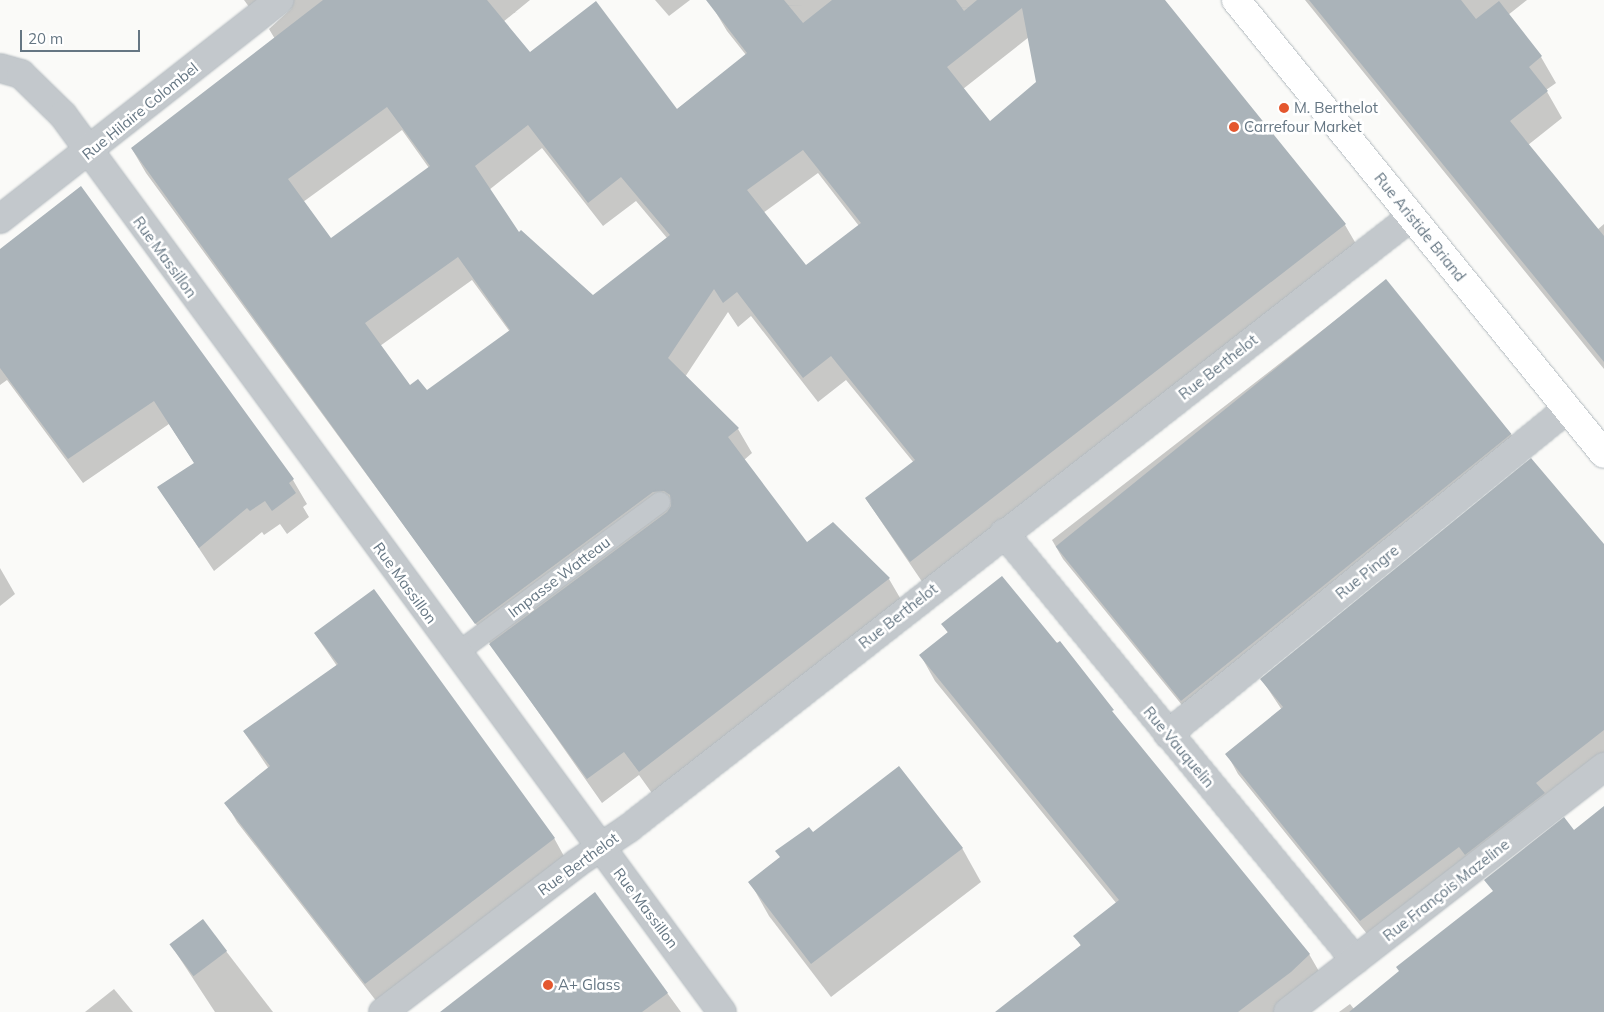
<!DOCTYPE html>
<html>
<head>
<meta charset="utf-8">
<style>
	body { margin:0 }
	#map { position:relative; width:1604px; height:1012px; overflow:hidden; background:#fafaf8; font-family:Mulish,sans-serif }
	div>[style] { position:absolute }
	.shadow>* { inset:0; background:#0003 }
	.building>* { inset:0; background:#aab3b9; transform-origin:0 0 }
	.roads { filter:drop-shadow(0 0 1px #b3babf) drop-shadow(0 0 1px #b3babf) }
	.service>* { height:20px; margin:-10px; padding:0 10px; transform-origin:10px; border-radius:10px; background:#c3c8cc }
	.minor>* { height:28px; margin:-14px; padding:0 14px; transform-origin:14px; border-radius:14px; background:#c3c8cc }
	.tertiary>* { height:28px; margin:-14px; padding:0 14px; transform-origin:14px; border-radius:14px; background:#c3c8cc }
	.secondary>* { height:28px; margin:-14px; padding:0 14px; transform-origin:14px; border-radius:14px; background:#fff }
	.dots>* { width:14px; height:14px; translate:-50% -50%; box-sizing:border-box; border:2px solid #fff; border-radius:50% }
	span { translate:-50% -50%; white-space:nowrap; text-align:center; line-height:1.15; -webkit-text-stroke:5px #fff; paint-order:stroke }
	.poi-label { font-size:15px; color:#657683 }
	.left { translate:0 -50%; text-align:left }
	.street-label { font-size:15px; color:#657683 }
	.scale { position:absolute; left:20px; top:30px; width:120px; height:22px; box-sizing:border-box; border:2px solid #657683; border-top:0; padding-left:6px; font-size:15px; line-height:18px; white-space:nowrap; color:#657683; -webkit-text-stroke:4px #fff; paint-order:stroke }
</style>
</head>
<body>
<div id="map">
	<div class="shadow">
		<div style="clip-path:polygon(evenodd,244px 0,530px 0,503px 22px,530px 54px,676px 110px,746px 55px,727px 31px,712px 6px,713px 0,1162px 0,1345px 225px,1359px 249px,925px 586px,866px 499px,914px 463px,846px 380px,818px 402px,751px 316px,738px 327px,728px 312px,685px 377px,738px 429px,752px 453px,744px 460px,807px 544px,889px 579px,903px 603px,654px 796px,639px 775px,602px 803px,492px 646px,146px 173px,132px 149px,275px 39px,269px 29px,292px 8px,264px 27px,244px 0,1029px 37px,1038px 83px,989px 123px,963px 89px,1029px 37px,244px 0,402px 130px,429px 168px,331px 240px,303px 202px,402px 130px,244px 0,542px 148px,603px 226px,636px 201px,667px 238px,593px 297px,519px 234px,489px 190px,542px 148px,244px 0,818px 173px,859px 226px,806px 267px,763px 213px,818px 173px,244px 0,472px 280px,510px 332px,426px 392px,410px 386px,380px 346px,472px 280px)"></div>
		<div style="clip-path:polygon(655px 0,690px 0,669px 16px)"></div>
		<div style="clip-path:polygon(1305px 0,1527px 0,1508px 15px,1541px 57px,1556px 83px,1546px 90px,1562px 118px,1528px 145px,1597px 230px,1604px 224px,1604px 369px)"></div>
		<div style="clip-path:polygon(81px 188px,293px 480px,307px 504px,303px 507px,309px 517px,287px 534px,280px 524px,264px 535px,262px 532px,214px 571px,158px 487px,195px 464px,169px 424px,83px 483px,7px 380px,0 385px,0 250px)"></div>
		<div style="clip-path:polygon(1386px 281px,1511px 434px,1522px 454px,1195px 721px,1063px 559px,1052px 540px)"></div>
		<div style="clip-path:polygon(0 568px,15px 594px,0 606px)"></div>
		<div style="clip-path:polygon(1604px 604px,1604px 758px,1372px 940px,1238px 774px,1227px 754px,1282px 710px,1262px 680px)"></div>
		<div style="clip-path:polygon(942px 624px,1059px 643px,1120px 723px,1309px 954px,1324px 980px,1287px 1012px,997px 1012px,1081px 946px,1075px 936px,1117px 904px,935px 681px,921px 656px,948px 633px)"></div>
		<div style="clip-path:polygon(315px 634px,554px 838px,565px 858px,377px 1002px,237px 822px,226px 803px,269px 769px,244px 732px,337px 666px)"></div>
		<div style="clip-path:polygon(1604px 807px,1604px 1012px,1339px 1012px,1350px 1004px,1354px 1009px)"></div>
		<div style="clip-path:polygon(813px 834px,962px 848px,981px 882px,831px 997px,769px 916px,750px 882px)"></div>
		<div style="clip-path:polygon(595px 894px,681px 1012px,469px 1012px)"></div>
		<div style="clip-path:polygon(202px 920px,273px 1012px,215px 1012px,171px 945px)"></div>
		<div style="clip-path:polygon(114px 989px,133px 1012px,85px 1012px)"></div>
	</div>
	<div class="building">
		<div style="clip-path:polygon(evenodd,323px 0,487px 0,530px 52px,596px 1px,677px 109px,747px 53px,706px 0,784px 0,803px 23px,832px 0,956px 0,964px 11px,977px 0,1165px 0,1346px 224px,910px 562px,865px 498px,915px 460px,831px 356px,803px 378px,737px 292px,723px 303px,714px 289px,668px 358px,739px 428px,728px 437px,807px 542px,833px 522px,890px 578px,639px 772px,624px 752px,587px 779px,489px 644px,667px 512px,671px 506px,670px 495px,664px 491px,653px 492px,475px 624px,131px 148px,323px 0,1022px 8px,1036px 82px,990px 121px,947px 67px,1022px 8px,323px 0,387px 107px,430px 166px,331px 238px,288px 179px,387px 107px,323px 0,528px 125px,588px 203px,621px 177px,670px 235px,593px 295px,521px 230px,519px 232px,475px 166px,528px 125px,323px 0,803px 150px,861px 223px,806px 265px,747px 190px,803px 150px,323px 0,458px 257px,510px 330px,427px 390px,418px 379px,410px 385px,365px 323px,458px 257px)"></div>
		<div style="clip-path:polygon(1309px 0,1461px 0,1476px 19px,1499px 1px,1542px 56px,1529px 67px,1548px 91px,1510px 121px,1604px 236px,1604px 362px)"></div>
		<div style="clip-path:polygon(81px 186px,294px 479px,289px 483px,296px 493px,272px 511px,265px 501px,250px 511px,247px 508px,199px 548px,157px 487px,194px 463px,154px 401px,68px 459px,0 368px,0 249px)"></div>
		<div style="left:1386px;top:279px;width:199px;height:425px;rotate:51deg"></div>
		<div style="clip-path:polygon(1531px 458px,1604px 544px,1604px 730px,1536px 783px,1545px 793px,1465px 855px,1459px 847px,1360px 921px,1225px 754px,1283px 707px,1260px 679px)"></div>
		<div style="clip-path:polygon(1002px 576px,1057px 643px,1060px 641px,1114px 710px,1112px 711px,1310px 954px,1291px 972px,1238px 1012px,995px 1012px,1081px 945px,1073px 936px,1119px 900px,919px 655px,948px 632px,941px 624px)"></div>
		<div style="clip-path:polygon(374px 589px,555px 838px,365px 984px,224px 803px,270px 766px,243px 731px,338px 664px,314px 633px)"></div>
		<div style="clip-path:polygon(899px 766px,963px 848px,811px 964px,748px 882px,780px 857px,775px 851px,809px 827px,813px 832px)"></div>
		<div style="clip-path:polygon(1604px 806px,1604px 1012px,1349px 1012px,1399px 971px,1396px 967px,1493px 891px,1484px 880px,1564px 817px,1574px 830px)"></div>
		<div style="clip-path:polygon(595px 892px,668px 993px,642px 1012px,440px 1012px)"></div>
		<div style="left:203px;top:919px;width:40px;height:42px;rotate:53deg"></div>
	</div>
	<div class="roads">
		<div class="service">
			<div style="left:457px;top:653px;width:253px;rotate:-36.6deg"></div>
		</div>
		<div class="minor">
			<div style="left:0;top:68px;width:22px;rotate:16deg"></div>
			<div style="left:21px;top:74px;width:59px;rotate:44.3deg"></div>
			<div style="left:63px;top:115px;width:1113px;rotate:53.7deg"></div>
			<div style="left:0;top:219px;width:355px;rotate:-38.1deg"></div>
			<div style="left:1004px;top:533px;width:553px;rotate:50.58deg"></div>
			<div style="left:1168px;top:734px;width:515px;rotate:-39.16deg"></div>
			<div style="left:1288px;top:1012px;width:400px;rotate:-37.8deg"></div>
		</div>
		<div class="tertiary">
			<div style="left:383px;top:1012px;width:245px;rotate:-37.5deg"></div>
			<div style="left:577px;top:863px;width:63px;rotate:-33.9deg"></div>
			<div style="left:629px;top:828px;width:992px;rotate:-38deg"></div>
		</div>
		<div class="secondary">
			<div style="left:1236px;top:0;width:584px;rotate:50.97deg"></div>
		</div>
	</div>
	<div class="dots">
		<div style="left:1284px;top:108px;background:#e4572e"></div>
		<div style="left:1234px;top:127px;background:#e4572e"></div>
		<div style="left:548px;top:985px;background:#e4572e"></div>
	</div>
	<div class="poi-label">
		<span class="left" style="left:1294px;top:108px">M. Berthelot</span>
		<span class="left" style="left:1244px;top:127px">Carrefour Market</span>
		<span class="left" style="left:558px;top:985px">A+ Glass</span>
	</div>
	<div class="street-label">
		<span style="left:140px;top:111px;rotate:-39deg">Rue Hilaire Colombel</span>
		<span style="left:1420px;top:227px;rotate:51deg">Rue Aristide Briand</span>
		<span style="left:165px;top:257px;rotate:54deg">Rue Massillon</span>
		<span style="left:1218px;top:367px;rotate:-38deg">Rue Berthelot</span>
		<span style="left:1367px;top:572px;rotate:-39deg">Rue Pingre</span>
		<span style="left:559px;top:577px;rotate:-37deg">Impasse Watteau</span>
		<span style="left:405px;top:583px;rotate:54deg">Rue Massillon</span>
		<span style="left:898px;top:616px;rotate:-38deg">Rue Berthelot</span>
		<span style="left:1179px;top:747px;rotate:50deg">Rue Vauquelin</span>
		<span style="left:578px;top:864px;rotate:-36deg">Rue Berthelot</span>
		<span style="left:1446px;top:890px;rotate:-38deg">Rue François Mazeline</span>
		<span style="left:646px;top:908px;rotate:53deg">Rue Massillon</span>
	</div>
	<div class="scale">20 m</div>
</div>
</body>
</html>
